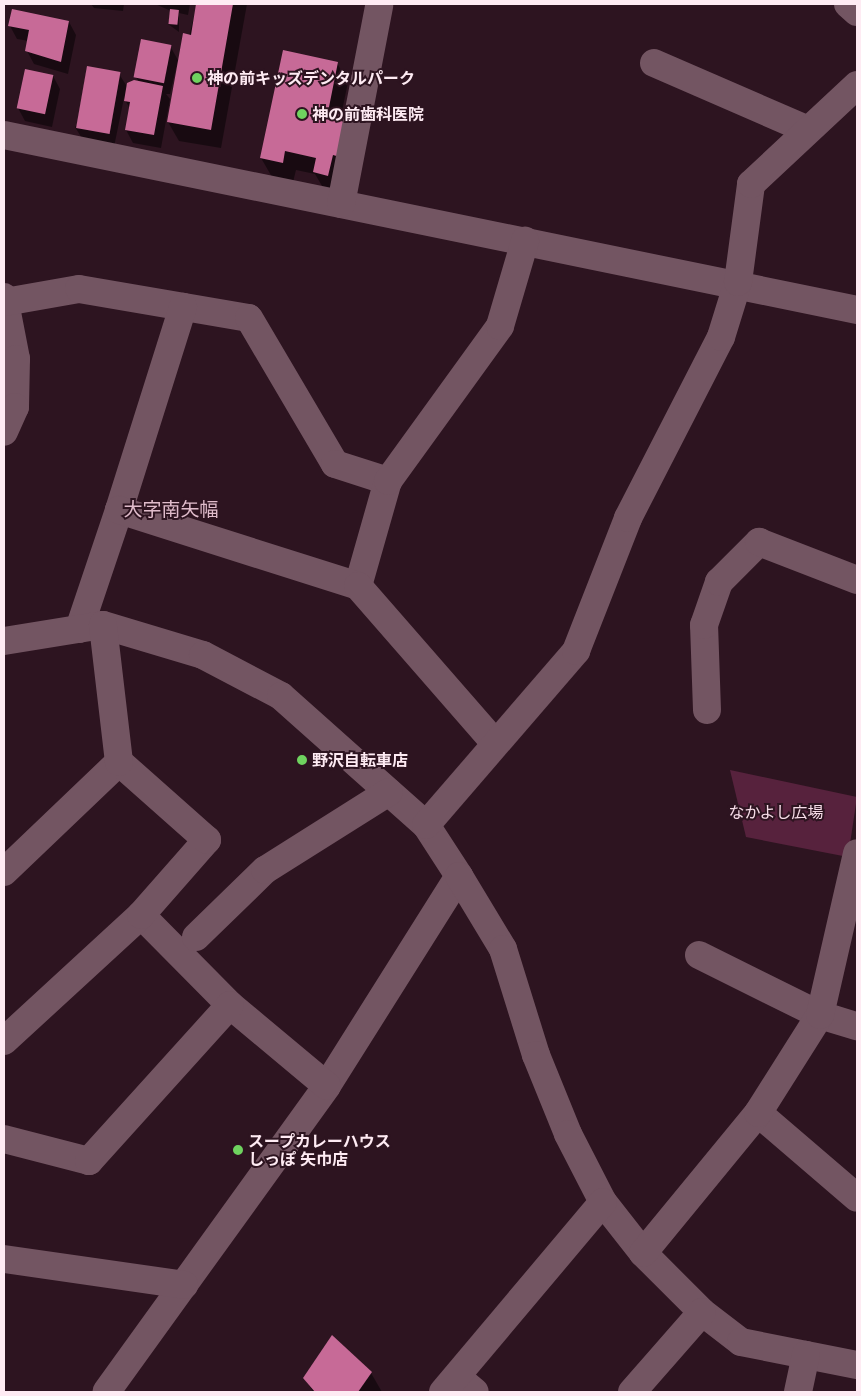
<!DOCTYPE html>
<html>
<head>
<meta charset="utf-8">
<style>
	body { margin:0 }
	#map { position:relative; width:861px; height:1396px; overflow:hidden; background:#2d1420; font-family:Lato,"Noto Sans JP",sans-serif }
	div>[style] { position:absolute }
	.green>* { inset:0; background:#57223d }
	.shadow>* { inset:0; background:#0007 }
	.building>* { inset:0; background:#c76a97; transform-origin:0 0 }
	.minor>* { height:28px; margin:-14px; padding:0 14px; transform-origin:14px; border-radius:14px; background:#735562 }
	.dots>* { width:14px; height:14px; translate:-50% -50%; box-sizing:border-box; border:2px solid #2d1420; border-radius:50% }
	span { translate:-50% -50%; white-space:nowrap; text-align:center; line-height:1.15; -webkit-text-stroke:4px #2d1420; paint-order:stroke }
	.poi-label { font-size:16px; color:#feebf3; font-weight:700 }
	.left { translate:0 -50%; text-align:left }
	.park-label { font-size:16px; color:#f6dce7 }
	.quarter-label { font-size:19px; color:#e0bccb }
	.frame { position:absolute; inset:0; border:5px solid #feebf3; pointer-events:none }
</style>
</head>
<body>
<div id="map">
	<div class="green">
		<div style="clip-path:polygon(730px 770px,857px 797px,848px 857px,746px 837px)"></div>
	</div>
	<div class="shadow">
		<div style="clip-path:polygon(91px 4px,124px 4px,123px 11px,94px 8px)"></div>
		<div style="clip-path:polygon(155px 4px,190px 4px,188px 15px,179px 13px,179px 32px,168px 24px,171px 11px)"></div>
		<div style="clip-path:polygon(197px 4px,247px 4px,221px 148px,179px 141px,168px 122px)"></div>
		<div style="clip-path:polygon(69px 22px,76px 35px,68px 74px,34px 64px,27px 51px,29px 41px,17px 39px,10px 26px)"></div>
		<div style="clip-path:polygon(170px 46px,178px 60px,170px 94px,166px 94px,170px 99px,161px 148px,133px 143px,126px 130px,130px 109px,124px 98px,114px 147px,83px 140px,75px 127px,119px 74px,128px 88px,139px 82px,136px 77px)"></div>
		<div style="clip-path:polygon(337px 63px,348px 82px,341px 116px,346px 124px,338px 194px,325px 191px,315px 174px,296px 170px,293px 182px,272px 177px,261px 158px)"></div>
		<div style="clip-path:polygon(53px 76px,60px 89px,52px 127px,25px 121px,18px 108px)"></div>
		<div style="clip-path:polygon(332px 1337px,371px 1373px,382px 1392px,313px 1392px,305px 1378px)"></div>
	</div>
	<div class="building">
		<div style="clip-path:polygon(196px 4px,233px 4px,211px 130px,167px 122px,183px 33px,191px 35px)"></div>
		<div style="clip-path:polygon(12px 9px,69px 21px,61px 62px,25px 51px,29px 30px,8px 26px)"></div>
		<div style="left:170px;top:9px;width:9px;height:15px;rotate:6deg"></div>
		<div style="left:141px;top:39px;width:31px;height:39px;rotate:11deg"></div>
		<div style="clip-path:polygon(283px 50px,338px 62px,328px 112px,342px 115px,341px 121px,347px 123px,340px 157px,333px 155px,328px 176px,313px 172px,316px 158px,285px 151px,283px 163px,260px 158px)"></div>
		<div style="left:87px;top:66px;width:34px;height:63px;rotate:10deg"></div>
		<div style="left:25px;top:69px;width:29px;height:40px;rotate:12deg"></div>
		<div style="clip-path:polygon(134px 80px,163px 86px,154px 135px,125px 130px,130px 102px,124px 101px,127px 83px)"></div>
		<div style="clip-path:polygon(332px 1335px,372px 1372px,358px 1392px,315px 1392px,303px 1378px)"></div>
	</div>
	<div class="minor">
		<div style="left:848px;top:4px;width:12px;rotate:42deg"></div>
		<div style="left:654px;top:63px;width:166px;rotate:23.5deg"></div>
		<div style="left:4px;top:135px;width:871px;rotate:11.59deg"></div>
		<div style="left:341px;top:204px;width:202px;rotate:-79.1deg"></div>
		<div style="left:4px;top:297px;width:63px;rotate:79deg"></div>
		<div style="left:16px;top:359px;width:48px;rotate:91.2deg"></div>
		<div style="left:15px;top:407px;width:27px;rotate:114deg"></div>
		<div style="left:5px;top:302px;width:75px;rotate:-10deg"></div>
		<div style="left:79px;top:289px;width:172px;rotate:9.7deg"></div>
		<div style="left:249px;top:318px;width:169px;rotate:59.5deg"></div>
		<div style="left:335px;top:464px;width:56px;rotate:17.8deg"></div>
		<div style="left:119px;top:510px;width:213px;rotate:-72.5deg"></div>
		<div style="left:358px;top:586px;width:109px;rotate:-74.1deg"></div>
		<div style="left:388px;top:481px;width:191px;rotate:-54.1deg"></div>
		<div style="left:500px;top:326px;width:89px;rotate:-73.6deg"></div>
		<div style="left:79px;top:629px;width:126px;rotate:-71.4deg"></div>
		<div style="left:119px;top:510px;width:251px;rotate:17.6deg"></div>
		<div style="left:358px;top:586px;width:208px;rotate:48.9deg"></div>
		<div style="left:4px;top:641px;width:100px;rotate:-9.2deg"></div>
		<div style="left:103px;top:625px;width:104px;rotate:16.7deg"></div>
		<div style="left:203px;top:655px;width:88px;rotate:27.7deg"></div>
		<div style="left:281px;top:696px;width:194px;rotate:41.7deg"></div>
		<div style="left:426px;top:825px;width:61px;rotate:57.1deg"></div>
		<div style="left:459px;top:876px;width:248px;rotate:122.2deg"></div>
		<div style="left:327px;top:1086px;width:377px;rotate:125.8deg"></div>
		<div style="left:707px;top:710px;width:85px;rotate:-92deg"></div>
		<div style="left:704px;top:625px;width:46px;rotate:-70.8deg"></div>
		<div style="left:719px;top:582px;width:57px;rotate:-45deg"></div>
		<div style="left:759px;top:542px;width:105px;rotate:21.2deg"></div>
		<div style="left:426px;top:825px;width:230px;rotate:-49.2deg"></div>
		<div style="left:576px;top:651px;width:143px;rotate:-68.6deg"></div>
		<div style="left:628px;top:518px;width:203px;rotate:-62.8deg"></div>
		<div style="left:721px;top:337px;width:58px;rotate:-72.8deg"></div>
		<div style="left:738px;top:282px;width:99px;rotate:-82.4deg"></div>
		<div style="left:751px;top:184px;width:145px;rotate:-43deg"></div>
		<div style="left:4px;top:872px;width:159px;rotate:-43.7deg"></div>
		<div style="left:459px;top:876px;width:85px;rotate:58.9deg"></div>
		<div style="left:503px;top:949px;width:111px;rotate:72.7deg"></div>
		<div style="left:536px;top:1055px;width:85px;rotate:67.9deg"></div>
		<div style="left:568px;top:1134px;width:76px;rotate:62.8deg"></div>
		<div style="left:603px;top:1202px;width:65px;rotate:51.9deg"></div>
		<div style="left:643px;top:1253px;width:83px;rotate:45deg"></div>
		<div style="left:702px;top:1312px;width:49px;rotate:37.6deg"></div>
		<div style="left:741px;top:1342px;width:118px;rotate:11.2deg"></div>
		<div style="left:141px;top:915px;width:127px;rotate:45.3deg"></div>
		<div style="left:230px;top:1005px;width:126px;rotate:39.9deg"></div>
		<div style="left:196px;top:937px;width:96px;rotate:-44.2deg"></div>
		<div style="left:265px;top:870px;width:146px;rotate:-32.2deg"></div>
		<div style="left:699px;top:955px;width:135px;rotate:26.4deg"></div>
		<div style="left:820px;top:1015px;width:39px;rotate:17deg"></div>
		<div style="left:4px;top:1041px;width:186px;rotate:-42.6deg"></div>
		<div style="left:141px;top:915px;width:100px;rotate:-48.7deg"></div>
		<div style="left:207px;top:840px;width:118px;rotate:-138.4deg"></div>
		<div style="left:119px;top:762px;width:138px;rotate:-96.7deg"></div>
		<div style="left:758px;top:1113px;width:130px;rotate:40.6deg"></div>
		<div style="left:4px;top:1139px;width:88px;rotate:14.5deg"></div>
		<div style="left:89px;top:1161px;width:210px;rotate:-47.9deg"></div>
		<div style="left:643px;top:1253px;width:181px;rotate:-50.6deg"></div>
		<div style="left:758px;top:1113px;width:116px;rotate:-57.7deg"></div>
		<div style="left:820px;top:1015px;width:166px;rotate:-77.1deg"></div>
		<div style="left:4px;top:1259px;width:182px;rotate:8.2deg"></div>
		<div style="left:457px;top:1377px;width:23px;rotate:40deg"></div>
		<div style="left:443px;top:1392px;width:248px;rotate:-49.9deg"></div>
		<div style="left:632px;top:1392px;width:106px;rotate:-48.8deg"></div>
		<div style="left:798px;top:1392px;width:38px;rotate:-78deg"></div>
	</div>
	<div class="dots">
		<div style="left:197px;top:78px;background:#6fd35f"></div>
		<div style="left:302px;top:114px;background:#6fd35f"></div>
		<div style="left:302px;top:760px;background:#6fd35f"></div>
		<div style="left:238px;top:1150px;background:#6fd35f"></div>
	</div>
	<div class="poi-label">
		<span class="left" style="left:207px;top:78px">神の前キッズデンタルパーク</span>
		<span class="left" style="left:312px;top:114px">神の前歯科医院</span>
		<span class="left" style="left:312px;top:760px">野沢自転車店</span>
		<span class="left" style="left:248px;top:1150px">スープカレーハウス<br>しっぽ 矢巾店</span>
	</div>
	<div class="park-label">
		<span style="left:776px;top:812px">なかよし広場</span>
	</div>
	<div class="quarter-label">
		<span style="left:171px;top:509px">大字南矢幅</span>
	</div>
	<div class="frame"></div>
</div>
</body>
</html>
